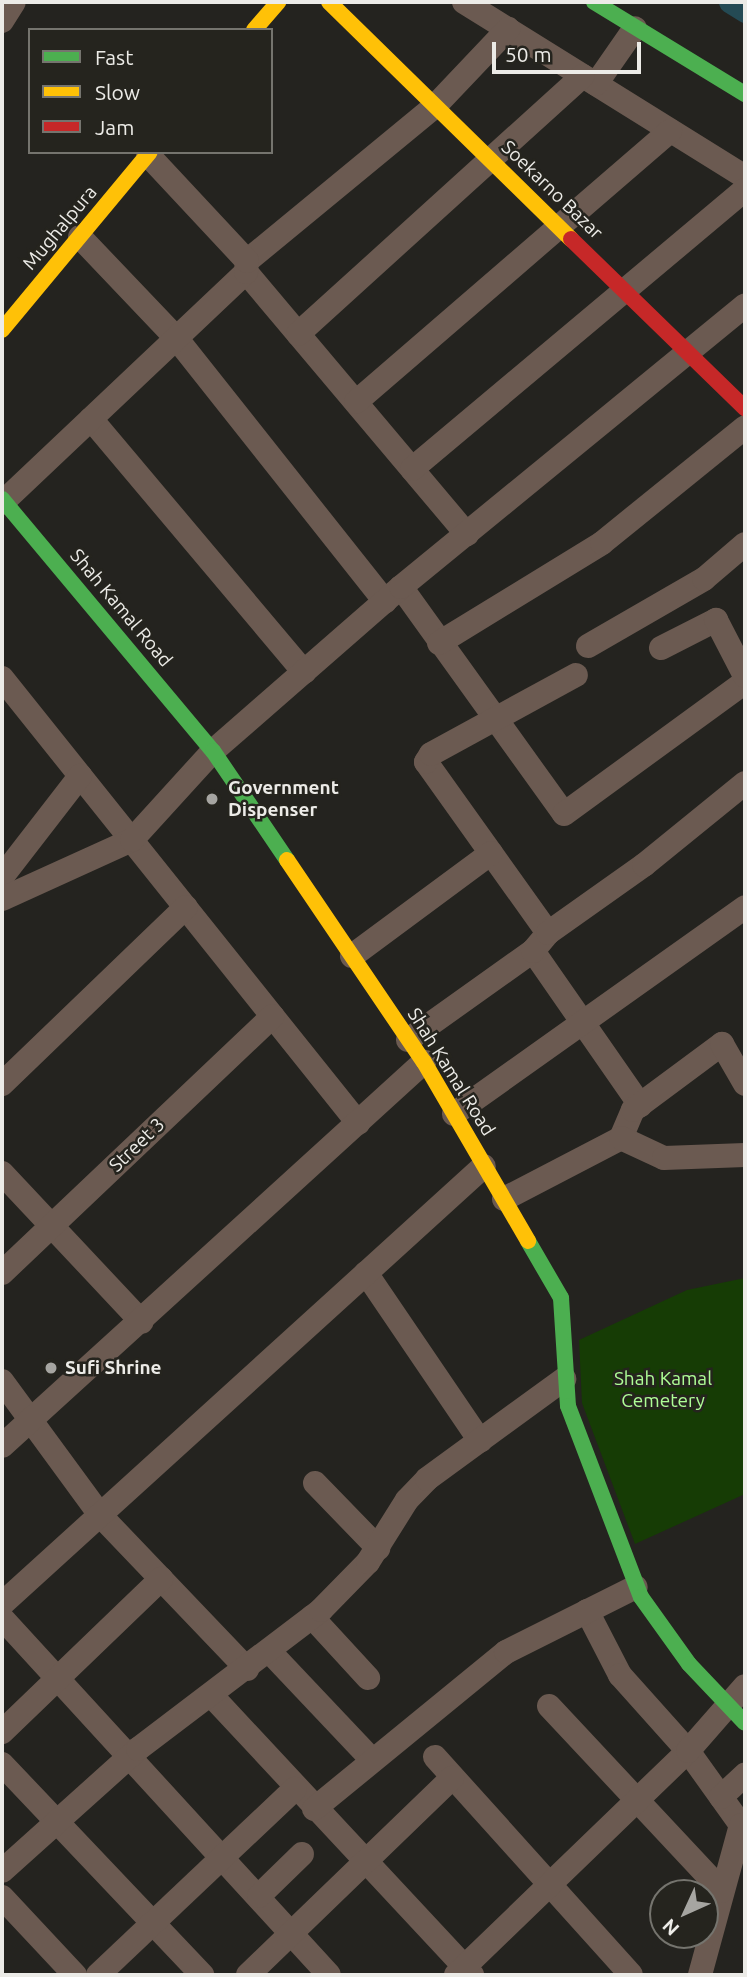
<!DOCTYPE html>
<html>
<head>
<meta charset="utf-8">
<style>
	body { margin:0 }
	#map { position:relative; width:747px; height:1977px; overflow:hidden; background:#24231f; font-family:Ubuntu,sans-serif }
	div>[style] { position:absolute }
	.green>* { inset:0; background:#163c05 }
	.canal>* { height:21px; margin:-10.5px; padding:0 10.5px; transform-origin:10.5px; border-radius:10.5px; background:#244a54 }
	.street>* { height:24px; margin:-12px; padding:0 12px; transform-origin:12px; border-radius:12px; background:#6b5a51 }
	.fast>* { height:16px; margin:-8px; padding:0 8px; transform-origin:8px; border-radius:8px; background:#4caf50 }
	.slow>* { height:16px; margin:-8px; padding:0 8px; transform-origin:8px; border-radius:8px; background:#ffc107 }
	.jam>* { height:16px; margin:-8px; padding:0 8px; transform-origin:8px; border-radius:8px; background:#c62828 }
	.dots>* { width:19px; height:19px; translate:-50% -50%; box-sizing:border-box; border:4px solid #25241e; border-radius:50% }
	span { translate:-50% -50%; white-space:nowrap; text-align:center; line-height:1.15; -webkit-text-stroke:5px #25241e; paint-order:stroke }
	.street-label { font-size:19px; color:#ecebe7 }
	.poi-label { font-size:19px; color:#ecebe7; font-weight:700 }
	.left { translate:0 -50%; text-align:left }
	.park-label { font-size:19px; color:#aefd96 }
	.frame { position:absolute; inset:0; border:4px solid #ecebe7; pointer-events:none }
	.legend { position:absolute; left:28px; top:28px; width:245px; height:126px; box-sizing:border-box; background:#25241e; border:2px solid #75746e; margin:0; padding:9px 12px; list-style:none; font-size:21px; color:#ecebe7 }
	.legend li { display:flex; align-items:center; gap:14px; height:35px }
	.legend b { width:35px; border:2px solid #75746e }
	.north { position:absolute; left:649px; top:1879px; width:70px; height:70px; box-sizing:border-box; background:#25241e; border:2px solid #75746e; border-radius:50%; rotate:225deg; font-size:19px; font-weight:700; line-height:28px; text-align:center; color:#ecebe7 }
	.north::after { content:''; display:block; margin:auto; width:24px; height:32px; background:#a6a5a1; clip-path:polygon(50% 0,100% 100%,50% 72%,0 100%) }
	.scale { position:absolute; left:492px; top:42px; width:149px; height:32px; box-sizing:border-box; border:4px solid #ecebe7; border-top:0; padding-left:9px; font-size:21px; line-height:24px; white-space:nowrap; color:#ecebe7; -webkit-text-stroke:5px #25241e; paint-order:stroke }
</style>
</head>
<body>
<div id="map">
	<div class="green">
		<div style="clip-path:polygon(745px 1278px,745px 1494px,635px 1544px,582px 1403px,579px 1340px,687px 1290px)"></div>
	</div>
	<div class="canal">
		<div style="left:729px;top:2px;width:19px;rotate:32deg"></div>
	</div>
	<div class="street">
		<div style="left:464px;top:2px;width:331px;rotate:31.9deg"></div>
		<div style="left:2px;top:21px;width:22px;rotate:-58deg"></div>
		<div style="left:596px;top:84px;width:68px;rotate:-55.1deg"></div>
		<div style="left:80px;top:237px;width:141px;rotate:46.4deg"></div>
		<div style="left:177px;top:339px;width:335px;rotate:51.6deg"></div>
		<div style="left:247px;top:261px;width:245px;rotate:-39.5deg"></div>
		<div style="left:436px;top:105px;width:105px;rotate:-46.5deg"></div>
		<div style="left:246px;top:272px;width:343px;rotate:49.9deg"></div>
		<div style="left:298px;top:334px;width:384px;rotate:-42.2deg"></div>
		<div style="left:356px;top:402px;width:415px;rotate:-40.8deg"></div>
		<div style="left:91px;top:419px;width:331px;rotate:49.9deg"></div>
		<div style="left:412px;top:469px;width:434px;rotate:-40deg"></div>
		<div style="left:2px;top:503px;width:336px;rotate:-43.4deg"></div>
		<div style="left:246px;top:272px;width:11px;rotate:-85deg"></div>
		<div style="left:247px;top:261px;width:145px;rotate:-133deg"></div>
		<div style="left:401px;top:587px;width:279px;rotate:54.3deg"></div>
		<div style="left:564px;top:814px;width:224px;rotate:-36.1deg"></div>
		<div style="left:439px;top:643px;width:191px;rotate:-31.5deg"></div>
		<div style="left:602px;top:543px;width:184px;rotate:-39deg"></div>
		<div style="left:588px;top:646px;width:134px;rotate:-30deg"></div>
		<div style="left:704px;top:579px;width:54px;rotate:-40.5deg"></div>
		<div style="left:661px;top:648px;width:62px;rotate:-27deg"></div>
		<div style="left:716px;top:620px;width:63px;rotate:62.6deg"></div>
		<div style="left:2px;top:678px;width:570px;rotate:51.34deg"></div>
		<div style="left:2px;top:877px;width:128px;rotate:-52.3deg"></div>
		<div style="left:2px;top:899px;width:143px;rotate:-24.4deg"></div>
		<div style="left:132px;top:840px;width:120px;rotate:-47.7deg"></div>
		<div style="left:213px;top:751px;width:249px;rotate:-41.1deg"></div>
		<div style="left:401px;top:587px;width:445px;rotate:-39.3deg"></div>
		<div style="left:548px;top:933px;width:210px;rotate:-125.5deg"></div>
		<div style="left:426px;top:762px;width:9px;rotate:-58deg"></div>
		<div style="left:431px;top:754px;width:165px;rotate:-28.6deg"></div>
		<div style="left:533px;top:951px;width:188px;rotate:55.2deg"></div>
		<div style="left:352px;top:956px;width:173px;rotate:-36.5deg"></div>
		<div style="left:408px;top:1040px;width:153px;rotate:-35.5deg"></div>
		<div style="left:533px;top:951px;width:23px;rotate:-50deg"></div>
		<div style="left:548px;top:933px;width:118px;rotate:-35.3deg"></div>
		<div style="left:644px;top:865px;width:130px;rotate:-39.1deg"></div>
		<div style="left:2px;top:1084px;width:255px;rotate:-43.9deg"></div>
		<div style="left:454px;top:1114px;width:357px;rotate:-35.4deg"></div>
		<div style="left:621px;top:1138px;width:30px;rotate:-67deg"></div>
		<div style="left:633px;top:1110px;width:111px;rotate:-36.6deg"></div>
		<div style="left:722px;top:1044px;width:46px;rotate:60.1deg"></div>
		<div style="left:2px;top:1173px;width:204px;rotate:46.8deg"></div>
		<div style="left:504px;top:1199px;width:132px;rotate:-27.5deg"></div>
		<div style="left:621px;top:1138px;width:47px;rotate:24.9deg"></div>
		<div style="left:664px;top:1158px;width:81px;rotate:-2.1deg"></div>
		<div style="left:2px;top:1273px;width:373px;rotate:-43.5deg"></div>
		<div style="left:366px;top:1273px;width:203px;rotate:55.8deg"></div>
		<div style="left:2px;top:1381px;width:166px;rotate:53.8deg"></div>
		<div style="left:100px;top:1515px;width:213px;rotate:46.3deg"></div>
		<div style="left:2px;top:1446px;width:571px;rotate:-42.3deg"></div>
		<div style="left:315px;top:1483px;width:91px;rotate:45.9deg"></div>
		<div style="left:2px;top:1604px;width:651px;rotate:-42.26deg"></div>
		<div style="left:587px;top:1611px;width:72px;rotate:62.7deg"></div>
		<div style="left:620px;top:1675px;width:102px;rotate:48.2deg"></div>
		<div style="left:688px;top:1751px;width:91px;rotate:54.4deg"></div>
		<div style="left:741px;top:1825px;width:156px;rotate:105.3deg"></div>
		<div style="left:312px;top:1617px;width:83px;rotate:47.4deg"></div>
		<div style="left:2px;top:1618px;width:484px;rotate:47.5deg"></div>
		<div style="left:270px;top:1652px;width:149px;rotate:46.6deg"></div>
		<div style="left:211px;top:1695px;width:383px;rotate:47deg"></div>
		<div style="left:549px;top:1706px;width:253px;rotate:46.9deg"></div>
		<div style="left:2px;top:1732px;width:221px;rotate:-43.9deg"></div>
		<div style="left:435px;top:1757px;width:293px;rotate:48deg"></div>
		<div style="left:2px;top:1764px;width:291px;rotate:46.5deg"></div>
		<div style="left:721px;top:1797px;width:33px;rotate:-43deg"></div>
		<div style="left:314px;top:1809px;width:248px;rotate:-39.3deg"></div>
		<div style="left:506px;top:1652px;width:145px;rotate:-26.6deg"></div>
		<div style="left:2px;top:1871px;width:183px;rotate:-41.9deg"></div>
		<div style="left:138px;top:1749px;width:230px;rotate:-37.2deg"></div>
		<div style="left:321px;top:1610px;width:67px;rotate:-45.6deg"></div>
		<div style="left:368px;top:1562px;width:73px;rotate:-57.8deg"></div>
		<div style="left:407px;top:1500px;width:29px;rotate:-46deg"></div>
		<div style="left:427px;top:1479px;width:170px;rotate:-36.1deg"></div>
		<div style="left:259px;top:1896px;width:60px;rotate:-44.3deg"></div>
		<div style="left:2px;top:1897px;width:107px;rotate:46.9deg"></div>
		<div style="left:98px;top:1975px;width:271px;rotate:-43.4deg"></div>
		<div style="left:248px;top:1975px;width:284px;rotate:-44deg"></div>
		<div style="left:456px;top:1975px;width:322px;rotate:-44deg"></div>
		<div style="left:688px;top:1751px;width:86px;rotate:-48.8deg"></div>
	</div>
	<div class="fast">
		<div style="left:594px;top:2px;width:177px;rotate:31.4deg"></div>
		<div style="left:2px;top:499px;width:329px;rotate:50.1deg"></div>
		<div style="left:213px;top:751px;width:132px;rotate:55.8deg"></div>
		<div style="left:528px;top:1241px;width:66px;rotate:59.9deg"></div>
		<div style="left:561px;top:1298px;width:108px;rotate:86.3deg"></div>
		<div style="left:568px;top:1406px;width:204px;rotate:69.1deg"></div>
		<div style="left:641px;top:1597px;width:82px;rotate:54.4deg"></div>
		<div style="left:689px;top:1664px;width:81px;rotate:46.5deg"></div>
	</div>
	<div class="slow">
		<div style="left:329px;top:2px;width:339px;rotate:44.4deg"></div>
		<div style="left:254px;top:30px;width:37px;rotate:-49deg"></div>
		<div style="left:2px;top:330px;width:231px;rotate:-50.3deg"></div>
		<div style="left:287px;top:860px;width:244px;rotate:55.9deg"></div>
		<div style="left:424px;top:1062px;width:207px;rotate:59.8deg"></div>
	</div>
	<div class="jam">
		<div style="left:571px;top:239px;width:243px;rotate:44.2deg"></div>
	</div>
	<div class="dots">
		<div style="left:212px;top:799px;background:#a6a5a1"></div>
		<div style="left:51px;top:1368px;background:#a6a5a1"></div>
	</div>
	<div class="street-label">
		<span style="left:552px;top:190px;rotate:44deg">Soekarno Bazar</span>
		<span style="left:60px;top:228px;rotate:-50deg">Mughalpura</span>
		<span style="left:121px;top:608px;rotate:50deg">Shah Kamal Road</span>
		<span style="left:451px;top:1072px;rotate:58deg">Shah Kamal Road</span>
		<span style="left:137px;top:1145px;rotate:-44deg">Street 3</span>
	</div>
	<div class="poi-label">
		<span class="left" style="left:228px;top:799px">Government<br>Dispenser</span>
		<span class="left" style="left:65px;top:1368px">Sufi Shrine</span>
	</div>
	<div class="park-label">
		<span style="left:663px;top:1390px">Shah Kamal<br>Cemetery</span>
	</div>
	<div class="frame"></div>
	<ul class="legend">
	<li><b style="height:9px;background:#4caf50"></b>Fast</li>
	<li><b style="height:9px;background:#ffc107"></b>Slow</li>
	<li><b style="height:9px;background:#c62828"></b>Jam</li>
	</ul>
	<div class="north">N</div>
	<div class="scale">50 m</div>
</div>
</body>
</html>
